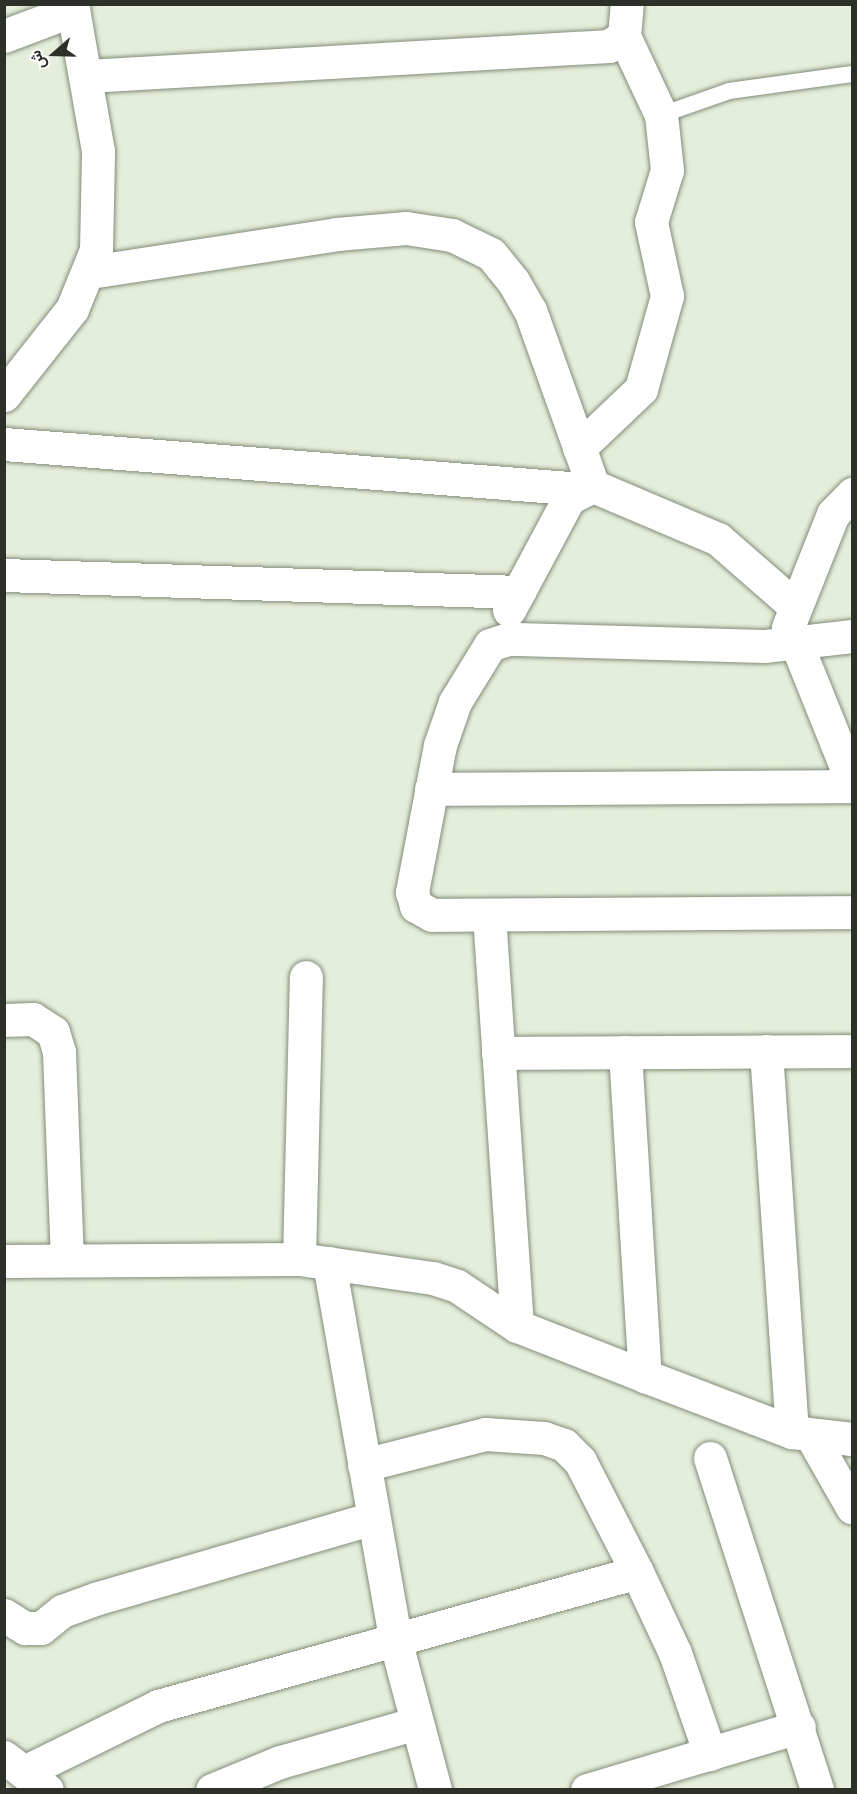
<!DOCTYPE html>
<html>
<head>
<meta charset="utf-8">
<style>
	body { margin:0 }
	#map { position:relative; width:857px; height:1794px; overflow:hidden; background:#e4eeda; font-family:"PT Sans",Vazirmatn,sans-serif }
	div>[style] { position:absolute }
	.roads { filter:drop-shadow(0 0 2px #838c7a) drop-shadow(0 0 2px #838c7a) }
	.service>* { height:16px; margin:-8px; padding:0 8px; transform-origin:8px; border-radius:8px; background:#fff }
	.minor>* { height:33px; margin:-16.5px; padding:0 16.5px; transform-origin:16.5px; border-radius:16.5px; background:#fff }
	.tertiary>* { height:33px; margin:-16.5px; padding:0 16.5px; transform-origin:16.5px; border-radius:16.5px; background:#fff }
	span { translate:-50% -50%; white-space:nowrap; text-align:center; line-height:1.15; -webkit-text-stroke:4.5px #fff; paint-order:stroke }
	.frame { position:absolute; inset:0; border:6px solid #2c3028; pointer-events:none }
	.north { position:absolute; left:24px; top:24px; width:60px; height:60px; -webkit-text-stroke:4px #fff; paint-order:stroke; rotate:250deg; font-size:16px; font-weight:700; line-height:24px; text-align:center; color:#2c3028 }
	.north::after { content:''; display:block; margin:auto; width:21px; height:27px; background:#2c3028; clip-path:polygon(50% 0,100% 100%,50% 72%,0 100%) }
</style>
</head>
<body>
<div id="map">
	<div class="roads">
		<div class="service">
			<div style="left:661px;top:115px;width:72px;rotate:-19.4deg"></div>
			<div style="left:729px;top:91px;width:124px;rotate:-7.9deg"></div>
		</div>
		<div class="minor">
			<div style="left:4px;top:36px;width:74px;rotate:-20.6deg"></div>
			<div style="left:87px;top:76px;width:523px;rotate:-3.29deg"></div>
			<div style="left:609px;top:46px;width:18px;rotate:-34deg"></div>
			<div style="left:624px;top:36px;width:32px;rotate:-85deg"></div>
			<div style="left:90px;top:272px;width:250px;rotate:-8.7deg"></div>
			<div style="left:337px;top:234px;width:69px;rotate:-5deg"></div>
			<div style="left:406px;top:228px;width:47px;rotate:8.7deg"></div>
			<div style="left:452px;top:235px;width:43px;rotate:26deg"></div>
			<div style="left:491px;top:254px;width:35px;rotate:51deg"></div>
			<div style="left:513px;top:281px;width:34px;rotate:60deg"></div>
			<div style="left:530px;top:310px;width:187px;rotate:70.3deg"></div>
			<div style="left:4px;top:444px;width:580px;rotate:4.45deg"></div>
			<div style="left:579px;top:448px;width:86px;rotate:-43.6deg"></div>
			<div style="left:641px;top:389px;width:97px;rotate:-74.4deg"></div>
			<div style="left:667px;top:296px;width:76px;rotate:-102.2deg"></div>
			<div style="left:651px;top:222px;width:54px;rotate:-72.9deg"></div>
			<div style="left:667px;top:170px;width:55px;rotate:-96.2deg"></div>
			<div style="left:661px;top:115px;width:87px;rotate:-115.1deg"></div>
			<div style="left:4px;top:575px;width:515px;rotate:1.89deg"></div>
			<div style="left:509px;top:610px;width:127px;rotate:-61.8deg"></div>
			<div style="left:569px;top:498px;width:27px;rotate:-27deg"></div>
			<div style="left:593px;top:486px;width:136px;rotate:23deg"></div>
			<div style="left:718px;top:539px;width:103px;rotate:41.1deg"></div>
			<div style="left:788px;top:627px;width:122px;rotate:-68.3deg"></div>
			<div style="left:833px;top:514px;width:28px;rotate:-46deg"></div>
			<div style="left:852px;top:636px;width:89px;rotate:173.5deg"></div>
			<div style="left:764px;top:646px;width:256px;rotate:-178.4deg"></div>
			<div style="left:508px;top:639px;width:19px;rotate:162deg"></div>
			<div style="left:490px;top:645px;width:67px;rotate:121.6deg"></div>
			<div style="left:455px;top:702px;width:46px;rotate:109.2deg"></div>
			<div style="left:440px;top:745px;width:150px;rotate:100.8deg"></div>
			<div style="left:412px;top:892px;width:15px;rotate:74deg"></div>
			<div style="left:416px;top:906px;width:18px;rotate:29deg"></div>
			<div style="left:432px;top:915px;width:420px;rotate:-0.4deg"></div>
			<div style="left:797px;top:645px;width:148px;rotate:68.1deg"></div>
			<div style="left:431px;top:789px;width:421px;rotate:-0.4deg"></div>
			<div style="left:489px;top:915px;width:412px;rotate:86.1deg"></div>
			<div style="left:4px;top:1020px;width:29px;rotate:-2deg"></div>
			<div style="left:33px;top:1019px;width:24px;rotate:33deg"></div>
			<div style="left:53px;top:1032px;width:21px;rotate:73deg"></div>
			<div style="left:59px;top:1052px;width:205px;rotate:87.8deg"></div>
			<div style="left:766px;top:1051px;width:382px;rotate:86.1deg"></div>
			<div style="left:625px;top:1052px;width:325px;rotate:86.5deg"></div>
			<div style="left:498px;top:1053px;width:354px;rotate:-0.3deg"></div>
			<div style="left:299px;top:1259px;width:282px;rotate:-88.6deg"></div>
			<div style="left:4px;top:1261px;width:295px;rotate:-0.4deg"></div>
			<div style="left:299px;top:1259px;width:135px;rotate:8.1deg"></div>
			<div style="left:433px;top:1278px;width:25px;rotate:18deg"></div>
			<div style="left:457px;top:1286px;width:72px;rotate:33.7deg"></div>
			<div style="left:517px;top:1326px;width:137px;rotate:21.3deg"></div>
			<div style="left:645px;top:1376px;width:157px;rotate:20.9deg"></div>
			<div style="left:792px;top:1432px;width:60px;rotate:6.7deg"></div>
			<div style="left:329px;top:1263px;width:386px;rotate:80deg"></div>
			<div style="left:396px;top:1643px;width:152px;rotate:75.1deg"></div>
			<div style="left:812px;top:1437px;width:81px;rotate:60.3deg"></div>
			<div style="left:710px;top:1458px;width:349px;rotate:72.1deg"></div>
			<div style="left:364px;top:1465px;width:125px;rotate:-14.4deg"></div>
			<div style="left:485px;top:1434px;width:59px;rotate:3.9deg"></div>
			<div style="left:544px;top:1438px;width:21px;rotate:19deg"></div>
			<div style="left:564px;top:1445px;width:23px;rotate:45deg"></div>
			<div style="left:580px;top:1461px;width:125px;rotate:62.8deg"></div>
			<div style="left:637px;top:1572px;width:89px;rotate:64.9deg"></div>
			<div style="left:675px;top:1653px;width:107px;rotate:70.9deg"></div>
			<div style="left:4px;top:1615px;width:25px;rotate:32deg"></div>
			<div style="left:25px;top:1628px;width:16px"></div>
			<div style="left:41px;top:1628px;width:27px;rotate:-39deg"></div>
			<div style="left:62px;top:1611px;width:38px;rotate:-20deg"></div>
			<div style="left:98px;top:1598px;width:286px;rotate:-16.2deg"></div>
			<div style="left:24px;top:1772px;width:149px;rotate:-26.2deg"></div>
			<div style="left:158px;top:1706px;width:497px;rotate:-15.6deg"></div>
			<div style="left:212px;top:1790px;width:74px;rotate:-22.4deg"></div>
			<div style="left:280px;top:1762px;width:142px;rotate:-15.9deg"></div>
			<div style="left:587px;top:1790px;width:221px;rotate:-16.6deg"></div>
		</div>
		<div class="tertiary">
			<div style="left:4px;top:395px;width:110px;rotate:-51.7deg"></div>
			<div style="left:72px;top:309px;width:64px;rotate:-67.9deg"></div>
			<div style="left:96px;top:250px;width:99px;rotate:-88.8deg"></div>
			<div style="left:98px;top:151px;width:149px;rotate:-100deg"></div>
			<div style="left:4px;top:1757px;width:54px;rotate:37.5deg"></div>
		</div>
	</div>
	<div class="frame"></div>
	<div class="north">ش</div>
</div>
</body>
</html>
